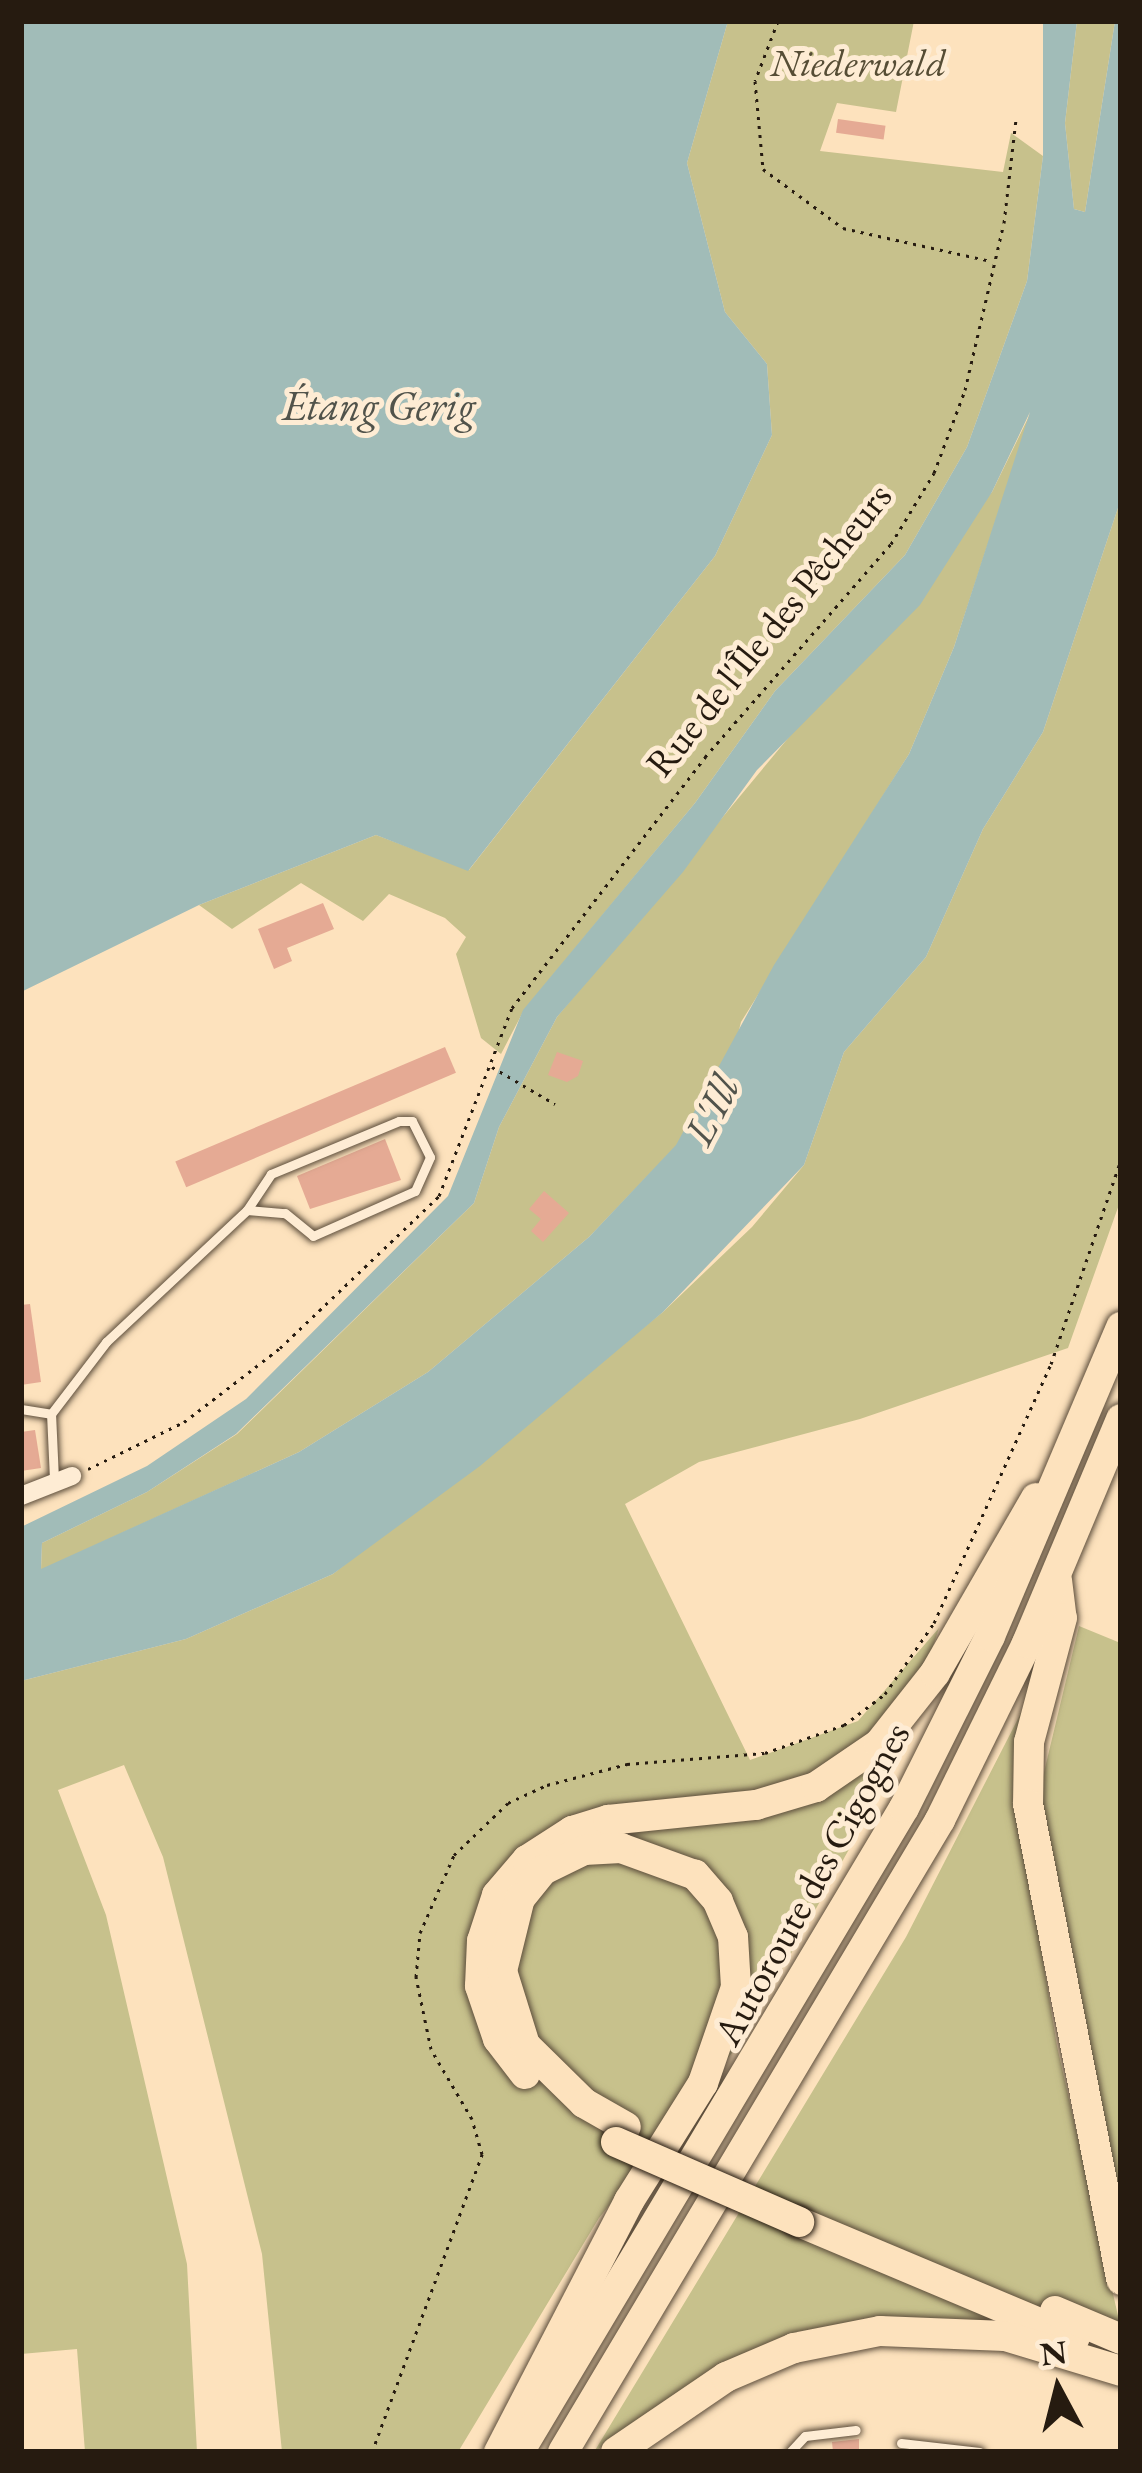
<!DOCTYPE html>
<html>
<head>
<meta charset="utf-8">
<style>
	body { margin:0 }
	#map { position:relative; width:1142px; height:2473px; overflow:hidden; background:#fde2bd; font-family:"EB Garamond",serif }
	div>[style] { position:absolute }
	.green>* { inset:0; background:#c7c18c }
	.water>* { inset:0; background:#a1bcb8 }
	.building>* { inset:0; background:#e5aa94; transform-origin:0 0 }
	.path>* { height:3px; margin-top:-1.5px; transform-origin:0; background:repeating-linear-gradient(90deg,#261b10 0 3px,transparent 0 9px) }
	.roads { filter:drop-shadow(0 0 3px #5c4d3b) drop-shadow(0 0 3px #5c4d3b) }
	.service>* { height:9px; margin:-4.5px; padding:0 4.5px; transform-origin:4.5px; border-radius:4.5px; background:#feecd4 }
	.minor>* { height:18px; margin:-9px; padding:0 9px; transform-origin:9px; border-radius:9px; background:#feecd4 }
	.trunk>* { height:30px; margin:-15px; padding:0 15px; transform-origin:15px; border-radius:15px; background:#fde2bd }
	.bridges { filter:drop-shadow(0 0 3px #261b10) drop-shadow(0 0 3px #261b10) }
	.trunk-bridge>* { height:30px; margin:-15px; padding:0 15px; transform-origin:15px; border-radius:15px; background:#fde2bd }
	span { translate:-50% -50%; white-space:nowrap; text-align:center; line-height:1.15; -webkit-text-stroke:10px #feecd4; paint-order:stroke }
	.park-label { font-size:39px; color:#564d35; font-style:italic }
	.street-label { font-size:39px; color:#261b10 }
	.water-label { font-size:42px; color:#51534b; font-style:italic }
	.frame { position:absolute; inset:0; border:24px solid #261b10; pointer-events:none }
	.north { position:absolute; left:998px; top:2329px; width:120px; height:120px; -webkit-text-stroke:9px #feecd4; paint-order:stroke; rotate:353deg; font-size:33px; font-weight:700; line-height:48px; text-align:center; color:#261b10 }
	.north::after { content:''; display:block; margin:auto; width:42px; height:54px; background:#261b10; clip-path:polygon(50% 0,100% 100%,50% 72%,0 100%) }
</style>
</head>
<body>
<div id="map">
	<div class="green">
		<div style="clip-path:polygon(728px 21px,914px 21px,896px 112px,837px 103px,820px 151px,1003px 172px,1011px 133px,1043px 156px,1027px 281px,967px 447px,905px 555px,775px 691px,695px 803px,524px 1010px,501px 1054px,481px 1038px,456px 954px,466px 937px,445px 918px,389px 894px,363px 921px,301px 883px,232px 929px,199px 905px,376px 835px,469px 870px,715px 556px,772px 435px,767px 364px,725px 312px,687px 163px)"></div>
		<div style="clip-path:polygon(1077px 21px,1115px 21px,1085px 212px,1074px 209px,1065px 123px)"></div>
		<div style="clip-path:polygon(1032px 410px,954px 647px,909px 754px,741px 1022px,734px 1050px,677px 1145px,589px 1237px,428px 1372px,299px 1452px,41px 1570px,42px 1543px,147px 1492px,237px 1434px,474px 1203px,499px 1127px,557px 1017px,992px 492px)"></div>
		<div style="clip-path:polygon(1121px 499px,1121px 1199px,1068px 1348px,860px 1419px,699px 1462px,625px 1504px,750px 1760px,858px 1721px,939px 1628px,892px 1772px,744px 2038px,599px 2218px,458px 2452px,282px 2452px,262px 2254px,163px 1857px,124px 1765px,58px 1790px,106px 1915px,187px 2264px,197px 2452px,85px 2452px,77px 2349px,21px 2354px,21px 1681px,186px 1639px,333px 1574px,663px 1312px,752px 1227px,804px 1165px,844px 1052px,926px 957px,983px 829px,1043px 732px)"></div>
		<div style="clip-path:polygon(1079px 1626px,1118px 1642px,1121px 2224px,1040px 1789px)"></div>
		<div style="clip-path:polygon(1024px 1707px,1016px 1795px,1057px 2046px,1121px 2329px,885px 2321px,670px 2399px,594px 2452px,906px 1937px)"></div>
	</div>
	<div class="water">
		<div style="clip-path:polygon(21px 21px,728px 21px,687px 163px,725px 312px,767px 364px,772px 435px,715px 556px,468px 871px,376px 835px,199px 905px,21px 992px)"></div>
		<div style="clip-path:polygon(evenodd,1043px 21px,1077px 21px,1065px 123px,1074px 209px,1085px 212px,1115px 21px,1121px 21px,1121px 499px,1043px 732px,983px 829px,926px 957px,844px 1052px,804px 1165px,663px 1312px,480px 1466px,333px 1574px,186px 1639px,21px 1681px,21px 1527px,147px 1466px,246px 1399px,448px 1196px,523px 1010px,695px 803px,775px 691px,905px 555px,967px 447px,1027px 281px,1043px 156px,1043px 21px,1030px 412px,954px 647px,909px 754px,774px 965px,676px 1145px,589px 1237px,428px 1372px,299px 1452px,41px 1569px,42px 1543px,147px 1492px,236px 1434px,474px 1203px,499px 1127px,557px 1017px,683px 872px,757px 770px,920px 605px,992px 492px,1030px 412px)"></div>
	</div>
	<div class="building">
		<div style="left:838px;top:119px;width:48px;height:14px;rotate:8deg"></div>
		<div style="clip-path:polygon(323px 903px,334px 929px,287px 948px,292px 961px,274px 969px,258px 929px)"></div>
		<div style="left:445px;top:1047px;width:28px;height:293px;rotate:67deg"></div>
		<div style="clip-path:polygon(557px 1052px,583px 1061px,578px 1076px,567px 1082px,548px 1075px)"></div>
		<div style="clip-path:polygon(385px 1139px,401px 1180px,310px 1209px,297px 1176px)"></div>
		<div style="clip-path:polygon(544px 1191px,569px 1213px,543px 1242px,531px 1231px,541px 1219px,529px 1209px)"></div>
		<div style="clip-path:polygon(30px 1304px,41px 1382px,21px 1385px,21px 1305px)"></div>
		<div style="clip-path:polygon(35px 1430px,41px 1468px,21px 1471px,21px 1432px)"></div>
		<div style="clip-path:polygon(859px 2439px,859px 2452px,833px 2452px,832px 2442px)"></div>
	</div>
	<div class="path">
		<div style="left:778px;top:21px;width:64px;rotate:111deg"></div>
		<div style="left:755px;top:81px;width:88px;rotate:84.8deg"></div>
		<div style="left:763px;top:169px;width:99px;rotate:36.4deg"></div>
		<div style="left:843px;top:228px;width:152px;rotate:12.6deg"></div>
		<div style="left:492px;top:1067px;width:73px;rotate:30.4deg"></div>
		<div style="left:88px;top:1469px;width:107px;rotate:-26.1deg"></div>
		<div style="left:184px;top:1422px;width:121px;rotate:-37.6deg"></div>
		<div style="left:280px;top:1348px;width:220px;rotate:-43.7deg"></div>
		<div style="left:439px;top:1196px;width:202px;rotate:-68.8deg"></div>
		<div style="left:512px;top:1008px;width:317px;rotate:-52.4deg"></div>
		<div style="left:705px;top:757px;width:283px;rotate:-48.9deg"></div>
		<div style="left:891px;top:544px;width:83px;rotate:-58.8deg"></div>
		<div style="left:934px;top:473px;width:89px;rotate:-69.5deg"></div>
		<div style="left:965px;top:390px;width:171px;rotate:-76.9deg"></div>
		<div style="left:1004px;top:223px;width:104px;rotate:-83.4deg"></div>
		<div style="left:372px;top:2452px;width:318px;rotate:-69.7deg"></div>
		<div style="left:482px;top:2154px;width:36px;rotate:-106deg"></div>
		<div style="left:472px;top:2119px;width:81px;rotate:-120.4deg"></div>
		<div style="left:431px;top:2049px;width:74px;rotate:-101.8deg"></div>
		<div style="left:416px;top:1977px;width:44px;rotate:-84.8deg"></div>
		<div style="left:420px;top:1933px;width:85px;rotate:-66.4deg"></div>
		<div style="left:454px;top:1855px;width:75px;rotate:-43.9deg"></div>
		<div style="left:508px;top:1803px;width:43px;rotate:-24.8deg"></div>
		<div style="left:547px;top:1785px;width:83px;rotate:-14.7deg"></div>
		<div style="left:627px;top:1764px;width:138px;rotate:-4.6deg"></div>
		<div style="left:765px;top:1753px;width:84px;rotate:-19.5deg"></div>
		<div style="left:844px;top:1725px;width:51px;rotate:-37.1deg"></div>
		<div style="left:885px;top:1694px;width:86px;rotate:-55.4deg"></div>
		<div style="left:934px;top:1623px;width:284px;rotate:-65.7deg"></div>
		<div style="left:1051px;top:1364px;width:217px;rotate:-71.1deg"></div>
	</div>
	<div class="roads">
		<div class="service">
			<div style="left:21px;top:1409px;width:30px;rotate:9deg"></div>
			<div style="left:54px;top:1479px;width:65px;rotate:-92.6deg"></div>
			<div style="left:51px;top:1414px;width:91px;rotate:-52.6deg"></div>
			<div style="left:106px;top:1342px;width:193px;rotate:-43.1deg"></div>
			<div style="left:247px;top:1210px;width:38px;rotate:5deg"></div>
			<div style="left:285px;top:1213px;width:36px;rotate:39deg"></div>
			<div style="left:313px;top:1236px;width:111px;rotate:-23.8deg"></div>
			<div style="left:415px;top:1191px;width:37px;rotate:-66deg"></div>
			<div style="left:430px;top:1157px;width:40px;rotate:-116.6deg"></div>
			<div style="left:412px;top:1121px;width:13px;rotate:180deg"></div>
			<div style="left:399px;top:1121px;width:139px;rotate:157.5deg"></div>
			<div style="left:271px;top:1174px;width:43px;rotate:123.7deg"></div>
			<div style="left:901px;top:2443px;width:79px;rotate:6.6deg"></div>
			<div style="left:790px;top:2452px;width:22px;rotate:-47deg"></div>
			<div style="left:805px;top:2436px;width:51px;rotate:-6.7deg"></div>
		</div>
		<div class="minor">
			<div style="left:21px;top:1496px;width:55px;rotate:-21.4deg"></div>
		</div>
		<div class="trunk">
			<div style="left:1057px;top:1580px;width:38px;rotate:83deg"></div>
			<div style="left:1062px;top:1618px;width:128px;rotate:104.9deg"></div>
			<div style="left:1029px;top:1742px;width:62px;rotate:90.9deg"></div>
			<div style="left:1028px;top:1804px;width:485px;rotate:78.9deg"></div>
			<div style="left:525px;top:2074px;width:44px;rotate:-127.6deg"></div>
			<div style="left:498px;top:2039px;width:56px;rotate:-108.8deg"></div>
			<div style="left:480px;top:1986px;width:45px;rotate:-87.5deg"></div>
			<div style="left:482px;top:1941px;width:48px;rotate:-71.9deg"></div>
			<div style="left:497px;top:1895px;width:46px;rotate:-49.4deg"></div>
			<div style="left:527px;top:1860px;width:54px;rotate:-32.8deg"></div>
			<div style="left:572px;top:1831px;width:38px;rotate:-17deg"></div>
			<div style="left:608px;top:1820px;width:149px;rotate:-5.8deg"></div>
			<div style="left:756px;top:1805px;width:63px;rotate:-16.7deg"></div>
			<div style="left:816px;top:1787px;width:76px;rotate:-34.3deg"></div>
			<div style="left:879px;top:1744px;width:90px;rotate:-51.7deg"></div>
			<div style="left:935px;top:1673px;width:202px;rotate:-60deg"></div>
			<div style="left:799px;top:2222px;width:299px;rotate:22.8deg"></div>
			<div style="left:1055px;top:2311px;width:72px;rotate:23deg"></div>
			<div style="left:499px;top:2452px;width:283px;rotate:-62.6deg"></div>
			<div style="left:629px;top:2201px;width:139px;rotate:-57.9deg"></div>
			<div style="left:703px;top:2083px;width:102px;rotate:-71deg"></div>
			<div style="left:736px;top:1987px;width:50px;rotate:-93.4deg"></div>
			<div style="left:733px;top:1937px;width:39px;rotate:-113deg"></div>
			<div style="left:718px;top:1901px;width:35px;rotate:-131deg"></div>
			<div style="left:695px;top:1875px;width:79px;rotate:-160deg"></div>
			<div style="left:621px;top:1848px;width:37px;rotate:177deg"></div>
			<div style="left:584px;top:1850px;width:46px;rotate:154deg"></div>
			<div style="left:543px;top:1870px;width:36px;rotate:129deg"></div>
			<div style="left:520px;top:1898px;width:75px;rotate:103.9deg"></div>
			<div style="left:502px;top:1971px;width:77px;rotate:72.7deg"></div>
			<div style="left:525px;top:2045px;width:83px;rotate:44.5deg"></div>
			<div style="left:584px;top:2103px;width:48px;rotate:29.7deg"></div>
			<div style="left:519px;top:2452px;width:750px;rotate:-59.13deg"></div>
			<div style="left:904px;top:1808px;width:192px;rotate:-63.4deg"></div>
			<div style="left:990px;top:1636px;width:336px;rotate:-67deg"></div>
			<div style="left:563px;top:2452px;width:736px;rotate:-59.18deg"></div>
			<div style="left:940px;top:1820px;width:197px;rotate:-63.8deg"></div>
			<div style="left:1027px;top:1643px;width:243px;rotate:-67.2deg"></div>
			<div style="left:616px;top:2452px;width:133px;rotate:-34.3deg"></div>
			<div style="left:726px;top:2377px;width:74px;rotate:-23.1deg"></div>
			<div style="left:794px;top:2348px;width:88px;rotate:-11.2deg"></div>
			<div style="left:880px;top:2331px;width:125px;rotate:2.3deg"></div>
			<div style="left:1005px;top:2336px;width:121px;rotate:16.8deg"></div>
		</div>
	</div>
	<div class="bridges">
		<div class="trunk-bridge">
			<div style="left:616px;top:2142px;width:200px;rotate:23.6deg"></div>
		</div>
	</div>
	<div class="park-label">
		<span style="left:858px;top:63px">Niederwald</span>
	</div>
	<div class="street-label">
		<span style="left:769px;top:630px;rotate:-51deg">Rue de l'Île des Pêcheurs</span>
		<span style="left:812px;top:1884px;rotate:-61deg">Autoroute des Cigognes</span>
	</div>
	<div class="water-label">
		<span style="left:379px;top:406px">Étang Gerig</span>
		<span style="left:712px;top:1110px;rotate:-63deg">L'Ill</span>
	</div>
	<div class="frame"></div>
	<div class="north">N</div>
</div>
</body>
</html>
